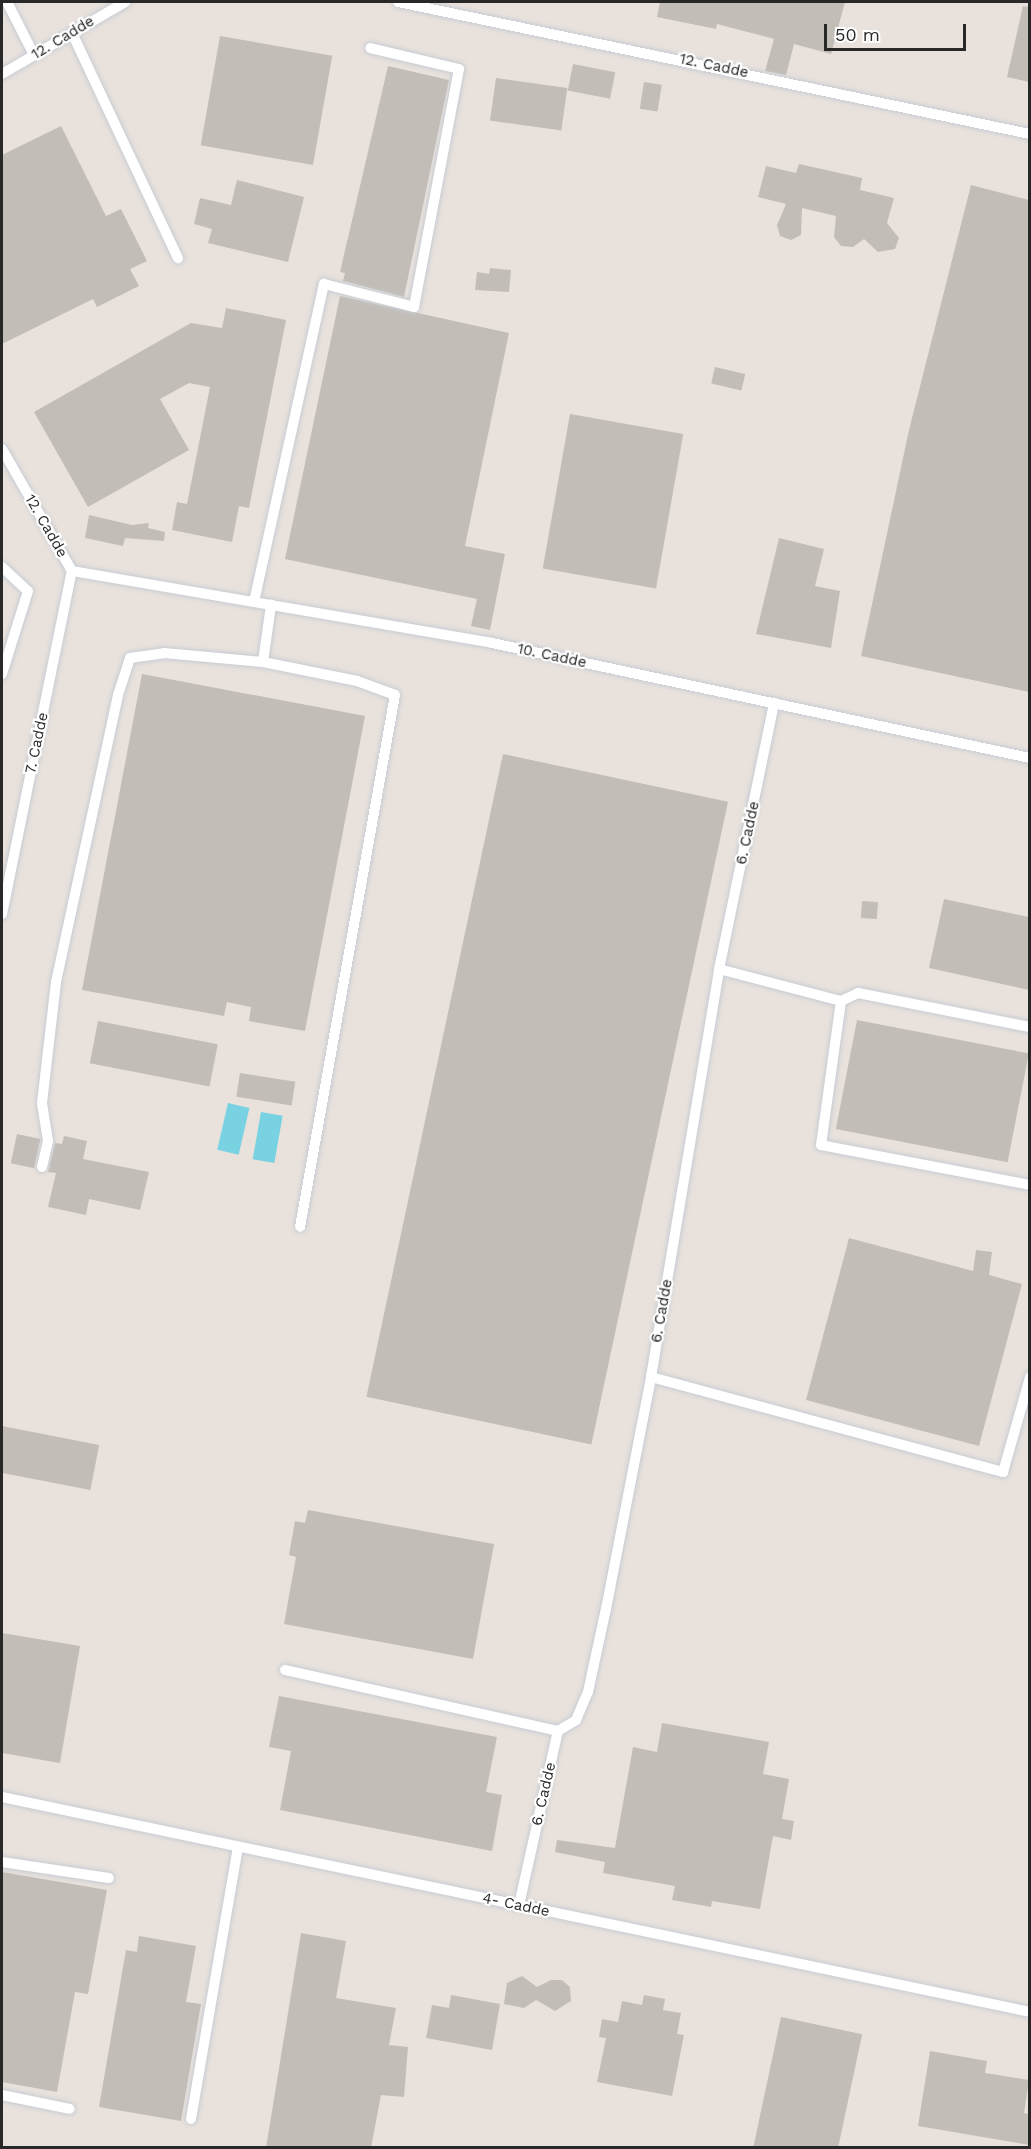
<!DOCTYPE html>
<html>
<head>
<meta charset="utf-8">
<style>
	body { margin:0 }
	#map { position:relative; width:1031px; height:2149px; overflow:hidden; background:#e9e2dc; font-family:"Work Sans",sans-serif }
	div>[style] { position:absolute }
	.water>* { inset:0; background:#79d2e1; transform-origin:0 0 }
	.building>* { inset:0; background:#c2bdb7; transform-origin:0 0 }
	.roads { filter:drop-shadow(0 0 2px #c7ccd5) drop-shadow(0 0 2px #c7ccd5) }
	.lane>* { height:10px; margin:-5px; padding:0 5px; transform-origin:5px; border-radius:5px; background:#fff }
	span { translate:-50% -50%; white-space:nowrap; text-align:center; line-height:1.15; -webkit-text-stroke:4.5px #fff; paint-order:stroke }
	.street-label { font-size:15px; color:#282828 }
	.frame { position:absolute; inset:0; border:3px solid #282828; pointer-events:none }
	.scale { position:absolute; left:824px; top:24px; width:142px; height:27px; box-sizing:border-box; border:3px solid #282828; border-top:0; padding-left:8px; font-size:18px; line-height:21px; white-space:nowrap; color:#282828; -webkit-text-stroke:4px #fff; paint-order:stroke }
</style>
</head>
<body>
<div id="map">
	<div class="water">
		<div style="left:228px;top:1103px;width:22px;height:48px;rotate:13deg"></div>
		<div style="left:261px;top:1112px;width:22px;height:48px;rotate:10deg"></div>
	</div>
	<div class="building">
		<div style="clip-path:polygon(660px 2px,845px 2px,831px 54px,794px 44px,786px 75px,765px 71px,774px 39px,717px 24px,716px 29px,657px 17px)"></div>
		<div style="clip-path:polygon(1023px 6px,1029px 7px,1029px 82px,1007px 77px)"></div>
		<div style="left:220px;top:36px;width:114px;height:111px;rotate:10deg"></div>
		<div style="left:573px;top:64px;width:43px;height:27px;rotate:11deg"></div>
		<div style="clip-path:polygon(388px 66px,449px 80px,404px 297px,343px 281px,345px 273px,340px 272px)"></div>
		<div style="left:496px;top:78px;width:72px;height:43px;rotate:8deg"></div>
		<div style="left:644px;top:82px;width:18px;height:27px;rotate:9deg"></div>
		<div style="clip-path:polygon(61px 126px,106px 216px,121px 209px,147px 261px,130px 269px,139px 286px,97px 307px,93px 299px,2px 344px,2px 155px)"></div>
		<div style="clip-path:polygon(799px 164px,862px 178px,860px 190px,894px 198px,887px 223px,899px 238px,895px 249px,878px 252px,864px 239px,853px 247px,841px 246px,834px 237px,836px 216px,802px 208px,801px 235px,791px 240px,780px 236px,777px 225px,786px 204px,758px 197px,766px 166px,796px 173px)"></div>
		<div style="clip-path:polygon(237px 180px,304px 197px,288px 262px,208px 243px,212px 229px,194px 224px,200px 198px,231px 205px)"></div>
		<div style="clip-path:polygon(971px 185px,1029px 200px,1029px 692px,861px 656px,909px 430px)"></div>
		<div style="clip-path:polygon(490px 268px,511px 270px,509px 292px,475px 290px,477px 272px,489px 274px)"></div>
		<div style="clip-path:polygon(340px 296px,509px 333px,465px 546px,505px 554px,490px 630px,471px 626px,477px 599px,285px 559px)"></div>
		<div style="clip-path:polygon(226px 308px,286px 320px,249px 508px,239px 506px,232px 542px,172px 530px,177px 502px,187px 504px,210px 387px,189px 383px,160px 399px,189px 450px,88px 507px,34px 412px,191px 323px,222px 328px)"></div>
		<div style="left:715px;top:367px;width:31px;height:17px;rotate:13deg"></div>
		<div style="left:570px;top:414px;width:115px;height:157px;rotate:10deg"></div>
		<div style="clip-path:polygon(89px 515px,132px 525px,149px 523px,148px 528px,165px 532px,164px 541px,125px 538px,123px 546px,85px 538px)"></div>
		<div style="clip-path:polygon(779px 538px,824px 549px,815px 586px,840px 591px,831px 648px,756px 634px)"></div>
		<div style="clip-path:polygon(142px 674px,365px 716px,305px 1031px,249px 1021px,251px 1007px,227px 1002px,224px 1016px,82px 990px)"></div>
		<div style="left:503px;top:754px;width:230px;height:657px;rotate:12deg"></div>
		<div style="clip-path:polygon(944px 899px,1029px 917px,1029px 990px,929px 968px)"></div>
		<div style="left:862px;top:901px;width:16px;height:17px;rotate:4deg"></div>
		<div style="left:857px;top:1020px;width:175px;height:111px;rotate:11deg"></div>
		<div style="left:98px;top:1021px;width:122px;height:43px;rotate:11deg"></div>
		<div style="left:240px;top:1073px;width:56px;height:24px;rotate:9deg"></div>
		<div style="left:17px;top:1134px;width:24px;height:30px;rotate:12deg"></div>
		<div style="clip-path:polygon(64px 1136px,87px 1141px,83px 1159px,149px 1172px,140px 1210px,89px 1199px,86px 1215px,48px 1207px,56px 1173px,48px 1172px,55px 1143px,62px 1144px)"></div>
		<div style="clip-path:polygon(849px 1238px,973px 1271px,976px 1250px,992px 1252px,989px 1275px,1022px 1284px,979px 1446px,806px 1400px)"></div>
		<div style="left:2px;top:1426px;width:99px;height:46px;rotate:11deg"></div>
		<div style="clip-path:polygon(308px 1510px,494px 1544px,473px 1659px,284px 1624px,296px 1557px,289px 1555px,295px 1521px,305px 1523px)"></div>
		<div style="clip-path:polygon(2px 1633px,80px 1646px,60px 1763px,2px 1753px)"></div>
		<div style="clip-path:polygon(279px 1696px,497px 1737px,486px 1792px,502px 1795px,492px 1851px,280px 1810px,291px 1751px,269px 1747px)"></div>
		<div style="clip-path:polygon(662px 1723px,769px 1742px,763px 1774px,789px 1779px,782px 1819px,794px 1821px,791px 1840px,773px 1836px,760px 1909px,712px 1901px,711px 1907px,672px 1900px,675px 1886px,603px 1873px,605px 1862px,555px 1852px,557px 1840px,615px 1848px,633px 1747px,657px 1752px)"></div>
		<div style="clip-path:polygon(2px 1872px,107px 1890px,88px 1994px,75px 1992px,57px 2092px,2px 2082px)"></div>
		<div style="clip-path:polygon(301px 1933px,346px 1941px,336px 1998px,396px 2008px,389px 2045px,408px 2047px,404px 2097px,381px 2095px,371px 2148px,266px 2148px)"></div>
		<div style="clip-path:polygon(139px 1936px,196px 1946px,186px 2002px,201px 2004px,181px 2121px,99px 2107px,126px 1950px,137px 1952px)"></div>
		<div style="clip-path:polygon(522px 1976px,537px 1987px,551px 1980px,562px 1980px,570px 1987px,571px 2001px,555px 2011px,536px 2000px,524px 2008px,504px 2004px,507px 1983px)"></div>
		<div style="clip-path:polygon(451px 1995px,500px 2004px,492px 2050px,426px 2038px,432px 2005px,449px 2008px)"></div>
		<div style="clip-path:polygon(644px 1995px,665px 1999px,663px 2010px,681px 2013px,677px 2034px,684px 2035px,672px 2096px,597px 2082px,606px 2038px,599px 2037px,602px 2019px,618px 2022px,622px 2001px,642px 2005px)"></div>
		<div style="left:781px;top:2017px;width:83px;height:134px;rotate:12deg"></div>
		<div style="clip-path:polygon(930px 2051px,987px 2061px,985px 2073px,1029px 2080px,1024px 2113px,1029px 2114px,1029px 2145px,918px 2126px)"></div>
	</div>
	<div class="roads">
		<div class="lane">
			<div style="left:7px;top:2px;width:59px;rotate:63deg"></div>
			<div style="left:398px;top:2px;width:646px;rotate:11.8deg"></div>
			<div style="left:72px;top:33px;width:249px;rotate:64.8deg"></div>
			<div style="left:2px;top:74px;width:143px;rotate:-30.3deg"></div>
			<div style="left:2px;top:449px;width:141px;rotate:60.2deg"></div>
			<div style="left:2px;top:567px;width:35px;rotate:43deg"></div>
			<div style="left:28px;top:591px;width:87px;rotate:107.4deg"></div>
			<div style="left:72px;top:571px;width:426px;rotate:9.7deg"></div>
			<div style="left:492px;top:643px;width:550px;rotate:12.07deg"></div>
			<div style="left:254px;top:602px;width:326px;rotate:-77.6deg"></div>
			<div style="left:324px;top:284px;width:93px;rotate:14.3deg"></div>
			<div style="left:414px;top:307px;width:242px;rotate:-79.3deg"></div>
			<div style="left:459px;top:69px;width:91px;rotate:-166.7deg"></div>
			<div style="left:263px;top:662px;width:58px;rotate:-82deg"></div>
			<div style="left:2px;top:914px;width:350px;rotate:-78.5deg"></div>
			<div style="left:719px;top:969px;width:126px;rotate:14.7deg"></div>
			<div style="left:841px;top:1001px;width:19px;rotate:-25deg"></div>
			<div style="left:858px;top:993px;width:175px;rotate:11.2deg"></div>
			<div style="left:841px;top:1001px;width:145px;rotate:97.9deg"></div>
			<div style="left:821px;top:1145px;width:213px;rotate:10.8deg"></div>
			<div style="left:42px;top:1167px;width:27px;rotate:-77deg"></div>
			<div style="left:48px;top:1141px;width:38px;rotate:-99deg"></div>
			<div style="left:42px;top:1103px;width:122px;rotate:-83.4deg"></div>
			<div style="left:56px;top:982px;width:294px;rotate:-77.8deg"></div>
			<div style="left:118px;top:695px;width:39px;rotate:-72deg"></div>
			<div style="left:130px;top:658px;width:34px;rotate:-8deg"></div>
			<div style="left:164px;top:653px;width:99px;rotate:5.2deg"></div>
			<div style="left:263px;top:662px;width:96px;rotate:11.4deg"></div>
			<div style="left:357px;top:681px;width:40px;rotate:20.2deg"></div>
			<div style="left:395px;top:695px;width:540px;rotate:100.12deg"></div>
			<div style="left:651px;top:1377px;width:365px;rotate:15.1deg"></div>
			<div style="left:1003px;top:1472px;width:99px;rotate:-74.1deg"></div>
			<div style="left:285px;top:1670px;width:280px;rotate:12.6deg"></div>
			<div style="left:2px;top:1797px;width:1050px;rotate:11.81deg"></div>
			<div style="left:2px;top:1862px;width:108px;rotate:8.5deg"></div>
			<div style="left:519px;top:1905px;width:178px;rotate:-77.4deg"></div>
			<div style="left:558px;top:1731px;width:21px;rotate:-31deg"></div>
			<div style="left:576px;top:1720px;width:30px;rotate:-67deg"></div>
			<div style="left:588px;top:1692px;width:85px;rotate:-77.8deg"></div>
			<div style="left:606px;top:1609px;width:236px;rotate:-79deg"></div>
			<div style="left:651px;top:1377px;width:414px;rotate:-80.5deg"></div>
			<div style="left:719px;top:969px;width:272px;rotate:-78.3deg"></div>
			<div style="left:2px;top:2095px;width:69px;rotate:11.6deg"></div>
			<div style="left:191px;top:2119px;width:276px;rotate:-80.2deg"></div>
		</div>
	</div>
	<div class="street-label">
		<span style="left:63px;top:38px;rotate:-31deg">12. Cadde</span>
		<span style="left:714px;top:66px;rotate:12deg">12. Cadde</span>
		<span style="left:46px;top:526px;rotate:60deg">12. Cadde</span>
		<span style="left:552px;top:656px;rotate:12deg">10. Cadde</span>
		<span style="left:37px;top:743px;rotate:-78deg">7. Cadde</span>
		<span style="left:748px;top:833px;rotate:-78deg">6. Cadde</span>
		<span style="left:662px;top:1311px;rotate:-80deg">6. Cadde</span>
		<span style="left:544px;top:1794px;rotate:-77deg">6. Cadde</span>
		<span style="left:516px;top:1905px;rotate:12deg">4- Cadde</span>
	</div>
	<div class="frame"></div>
	<div class="scale">50 m</div>
</div>
</body>
</html>
